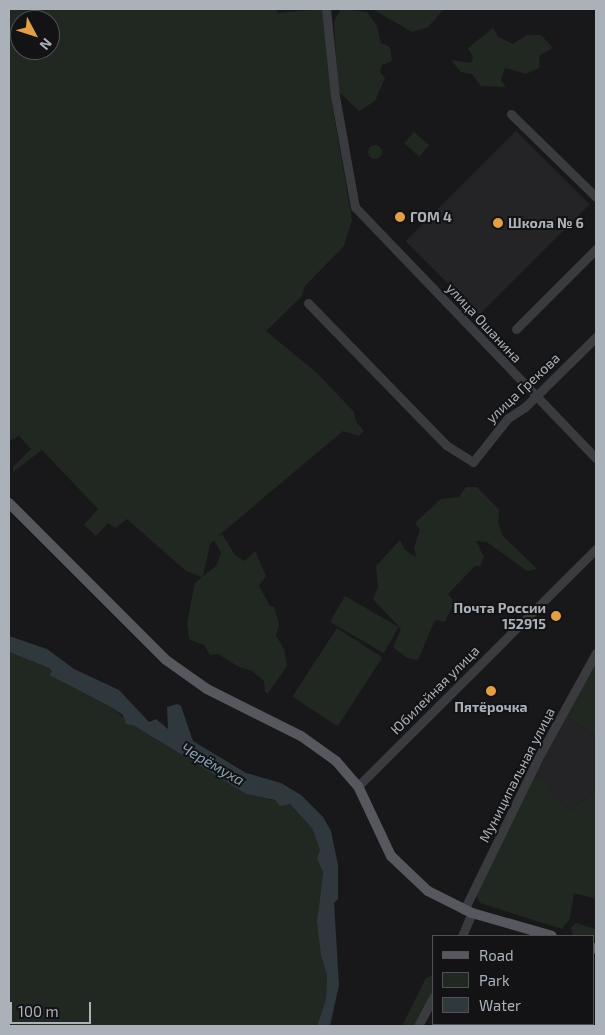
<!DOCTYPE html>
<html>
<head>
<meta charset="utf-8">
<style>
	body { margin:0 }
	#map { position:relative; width:605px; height:1035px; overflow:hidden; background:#18181a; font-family:"Exo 2",sans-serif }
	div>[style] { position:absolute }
	.built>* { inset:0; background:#242427; transform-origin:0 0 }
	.green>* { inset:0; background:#202821; transform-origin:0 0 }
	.round { border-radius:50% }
	.water>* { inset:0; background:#2f383d }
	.minor>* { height:9px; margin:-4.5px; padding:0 4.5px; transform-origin:4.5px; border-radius:4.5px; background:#393b3f }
	.major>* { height:10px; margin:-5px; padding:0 5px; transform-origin:5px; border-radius:5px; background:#56585d }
	.dots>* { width:14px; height:14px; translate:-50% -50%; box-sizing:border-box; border:2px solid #131315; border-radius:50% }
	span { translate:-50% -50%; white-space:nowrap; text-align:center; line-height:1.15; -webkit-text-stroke:4px #131315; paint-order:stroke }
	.poi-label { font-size:14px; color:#abb1b8; font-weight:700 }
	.left { translate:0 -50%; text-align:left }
	.right { translate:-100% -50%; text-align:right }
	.street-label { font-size:14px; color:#abb1b8 }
	.water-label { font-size:15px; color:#86a1b0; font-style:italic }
	.frame { position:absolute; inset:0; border:10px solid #abb1b8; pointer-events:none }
	.legend { position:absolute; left:432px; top:935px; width:162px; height:90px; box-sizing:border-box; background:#131315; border:1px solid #505256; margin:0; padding:6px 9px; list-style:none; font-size:15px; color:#abb1b8 }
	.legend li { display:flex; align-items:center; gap:10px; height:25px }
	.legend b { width:25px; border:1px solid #505256 }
	.north { position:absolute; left:10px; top:10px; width:50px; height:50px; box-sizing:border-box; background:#131315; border:1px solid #505256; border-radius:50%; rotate:130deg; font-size:14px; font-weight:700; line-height:20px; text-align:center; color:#abb1b8 }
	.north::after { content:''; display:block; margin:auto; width:18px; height:22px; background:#e39f47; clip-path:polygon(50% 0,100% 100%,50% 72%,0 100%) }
	.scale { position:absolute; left:10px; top:1002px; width:81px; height:22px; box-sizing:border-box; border:2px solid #abb1b8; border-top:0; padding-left:6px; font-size:15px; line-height:18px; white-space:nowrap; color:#abb1b8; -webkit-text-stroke:4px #131315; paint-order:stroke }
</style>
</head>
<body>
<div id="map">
	<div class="built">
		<div style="left:516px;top:131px;width:104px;height:156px;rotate:45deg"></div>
		<div style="clip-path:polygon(565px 716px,596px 736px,596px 791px,571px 810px,545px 792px,533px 775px)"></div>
	</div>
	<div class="green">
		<div style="clip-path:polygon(evenodd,9px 9px,275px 9px,278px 13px,324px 9px,332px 104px,352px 220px,344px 246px,305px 286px,302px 296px,266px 331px,318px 374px,354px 412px,356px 422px,364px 431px,359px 436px,343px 431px,217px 537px,222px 534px,235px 555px,245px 561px,255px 551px,266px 576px,259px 586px,270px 606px,274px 607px,279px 624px,276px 636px,284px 649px,287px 666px,268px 693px,265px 692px,264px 681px,252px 671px,239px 667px,218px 654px,210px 655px,204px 645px,189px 639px,187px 624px,192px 597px,195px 583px,202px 577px,186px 571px,127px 519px,115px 528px,108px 523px,96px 536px,84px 525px,98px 509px,42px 450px,13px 472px,13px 467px,31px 449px,19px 436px,9px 441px,9px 9px,20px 20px,50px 20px,50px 50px,20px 50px,20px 20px,9px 9px,214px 540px,221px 553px,216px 566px,203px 576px,210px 544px,214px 540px)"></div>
		<div style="clip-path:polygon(341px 9px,367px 12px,377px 26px,381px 43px,390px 47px,392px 61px,382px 65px,380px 72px,385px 78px,375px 101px,359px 111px,338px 91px,334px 21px)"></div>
		<div style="clip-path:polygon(372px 9px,444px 9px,428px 27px,412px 32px)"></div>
		<div style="clip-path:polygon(493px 28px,498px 37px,513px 44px,527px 35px,541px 35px,553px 48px,540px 55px,539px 68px,526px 74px,505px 68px,501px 80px,506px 87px,481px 86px,472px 74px,461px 72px,451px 60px,471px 63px,473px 57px,468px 48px)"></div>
		<div style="left:414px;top:132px;width:20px;height:15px;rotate:41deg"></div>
		<div class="round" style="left:368px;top:145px;width:14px;height:14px"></div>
		<div style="clip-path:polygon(466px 487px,477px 487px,499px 510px,498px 522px,503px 536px,537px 569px,527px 571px,487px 542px,476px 541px,484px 557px,480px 566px,475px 566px,448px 594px,452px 599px,452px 606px,445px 622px,435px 620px,418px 660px,407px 658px,393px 647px,401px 629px,373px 599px,378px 587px,376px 566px,400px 540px,405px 550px,416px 557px,414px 548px,420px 530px,415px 523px,441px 499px,459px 497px)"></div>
		<div style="left:345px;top:596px;width:62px;height:30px;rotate:30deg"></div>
		<div style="left:337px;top:628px;width:54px;height:82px;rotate:33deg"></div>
		<div style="clip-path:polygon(9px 652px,49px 668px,52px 671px,49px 675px,109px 706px,133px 725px,246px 794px,290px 804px,312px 828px,320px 850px,317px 858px,323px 873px,317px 921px,327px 975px,326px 999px,317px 1026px,9px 1026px)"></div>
		<div style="clip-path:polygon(596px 658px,596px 736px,565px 716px)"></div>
		<div style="clip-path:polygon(533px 775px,550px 786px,546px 792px,571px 810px,596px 791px,596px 899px,574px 893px,570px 918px,562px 929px,480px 903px,477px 898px,476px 892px)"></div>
		<div style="clip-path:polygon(576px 923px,596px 929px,596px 941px,594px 936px,573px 935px,571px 928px)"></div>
		<div style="clip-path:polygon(433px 975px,434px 993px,417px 1026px,402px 1026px,426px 978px)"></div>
	</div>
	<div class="water">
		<div style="clip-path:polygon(9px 636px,47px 649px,74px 669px,119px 690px,149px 722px,156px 719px,168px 729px,167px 707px,177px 704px,181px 706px,193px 741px,246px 773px,281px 783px,301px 795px,323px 817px,331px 831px,338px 865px,338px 899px,334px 903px,339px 985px,330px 1026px,317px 1026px,326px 999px,327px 975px,321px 955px,317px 921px,323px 873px,317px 858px,320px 850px,312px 828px,290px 804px,280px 806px,275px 800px,246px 794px,133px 725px,126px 724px,123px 715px,109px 706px,49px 675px,52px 671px,49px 668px,9px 652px)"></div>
	</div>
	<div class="minor">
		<div style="left:326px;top:9px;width:87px;rotate:84.1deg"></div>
		<div style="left:335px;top:96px;width:113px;rotate:79.8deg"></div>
		<div style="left:355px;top:207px;width:348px;rotate:46.2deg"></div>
		<div style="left:511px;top:114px;width:119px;rotate:44.3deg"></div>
		<div style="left:308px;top:303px;width:198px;rotate:45.8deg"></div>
		<div style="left:446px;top:445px;width:32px;rotate:32deg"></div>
		<div style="left:473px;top:462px;width:56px;rotate:-51.5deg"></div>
		<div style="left:508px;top:418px;width:20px;rotate:-33deg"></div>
		<div style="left:525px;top:407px;width:100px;rotate:-44.6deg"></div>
		<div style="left:516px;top:329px;width:113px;rotate:-45deg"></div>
		<div style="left:358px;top:786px;width:336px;rotate:-44.9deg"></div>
		<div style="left:464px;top:910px;width:169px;rotate:-64deg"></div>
		<div style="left:538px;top:758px;width:120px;rotate:-61.1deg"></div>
		<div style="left:462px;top:936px;width:25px;rotate:-67deg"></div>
		<div style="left:418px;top:1026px;width:34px;rotate:-62deg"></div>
	</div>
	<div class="major">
		<div style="left:9px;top:503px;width:222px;rotate:45deg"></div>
		<div style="left:166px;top:660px;width:50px;rotate:35.3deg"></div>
		<div style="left:207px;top:689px;width:105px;rotate:26.6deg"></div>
		<div style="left:301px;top:736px;width:43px;rotate:35.5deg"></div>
		<div style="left:336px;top:761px;width:33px;rotate:49deg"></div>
		<div style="left:358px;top:786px;width:77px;rotate:64.8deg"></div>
		<div style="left:391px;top:856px;width:51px;rotate:43.4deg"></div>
		<div style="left:428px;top:891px;width:49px;rotate:26.6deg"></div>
		<div style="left:472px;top:913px;width:83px;rotate:16deg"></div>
		<div style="left:594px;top:948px;width:2px;rotate:27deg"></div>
	</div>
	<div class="dots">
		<div style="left:400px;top:217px;background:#e39f47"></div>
		<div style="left:498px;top:223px;background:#e39f47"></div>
		<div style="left:556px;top:616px;background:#e39f47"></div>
		<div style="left:491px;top:691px;background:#e39f47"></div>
	</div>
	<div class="poi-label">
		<span class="left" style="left:410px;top:217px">ГОМ 4</span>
		<span class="left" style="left:508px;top:223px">Школа № 6</span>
		<span class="right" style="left:546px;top:616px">Почта России<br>152915</span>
		<span style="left:491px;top:707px">Пятёрочка</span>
	</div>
	<div class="street-label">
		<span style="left:484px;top:323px;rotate:47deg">улица Ошанина</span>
		<span style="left:523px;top:388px;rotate:-43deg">улица Грекова</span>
		<span style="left:435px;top:690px;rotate:-45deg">Юбилейная улица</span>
		<span style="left:517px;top:775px;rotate:-63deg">Муниципальная улица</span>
	</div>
	<div class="water-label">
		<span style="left:213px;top:764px;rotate:30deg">Черёмуха</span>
	</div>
	<div class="frame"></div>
	<ul class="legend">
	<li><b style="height:6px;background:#56585d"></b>Road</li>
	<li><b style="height:14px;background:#202821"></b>Park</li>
	<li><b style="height:14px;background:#2f383d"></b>Water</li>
	</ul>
	<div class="north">N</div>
	<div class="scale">100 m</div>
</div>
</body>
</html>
